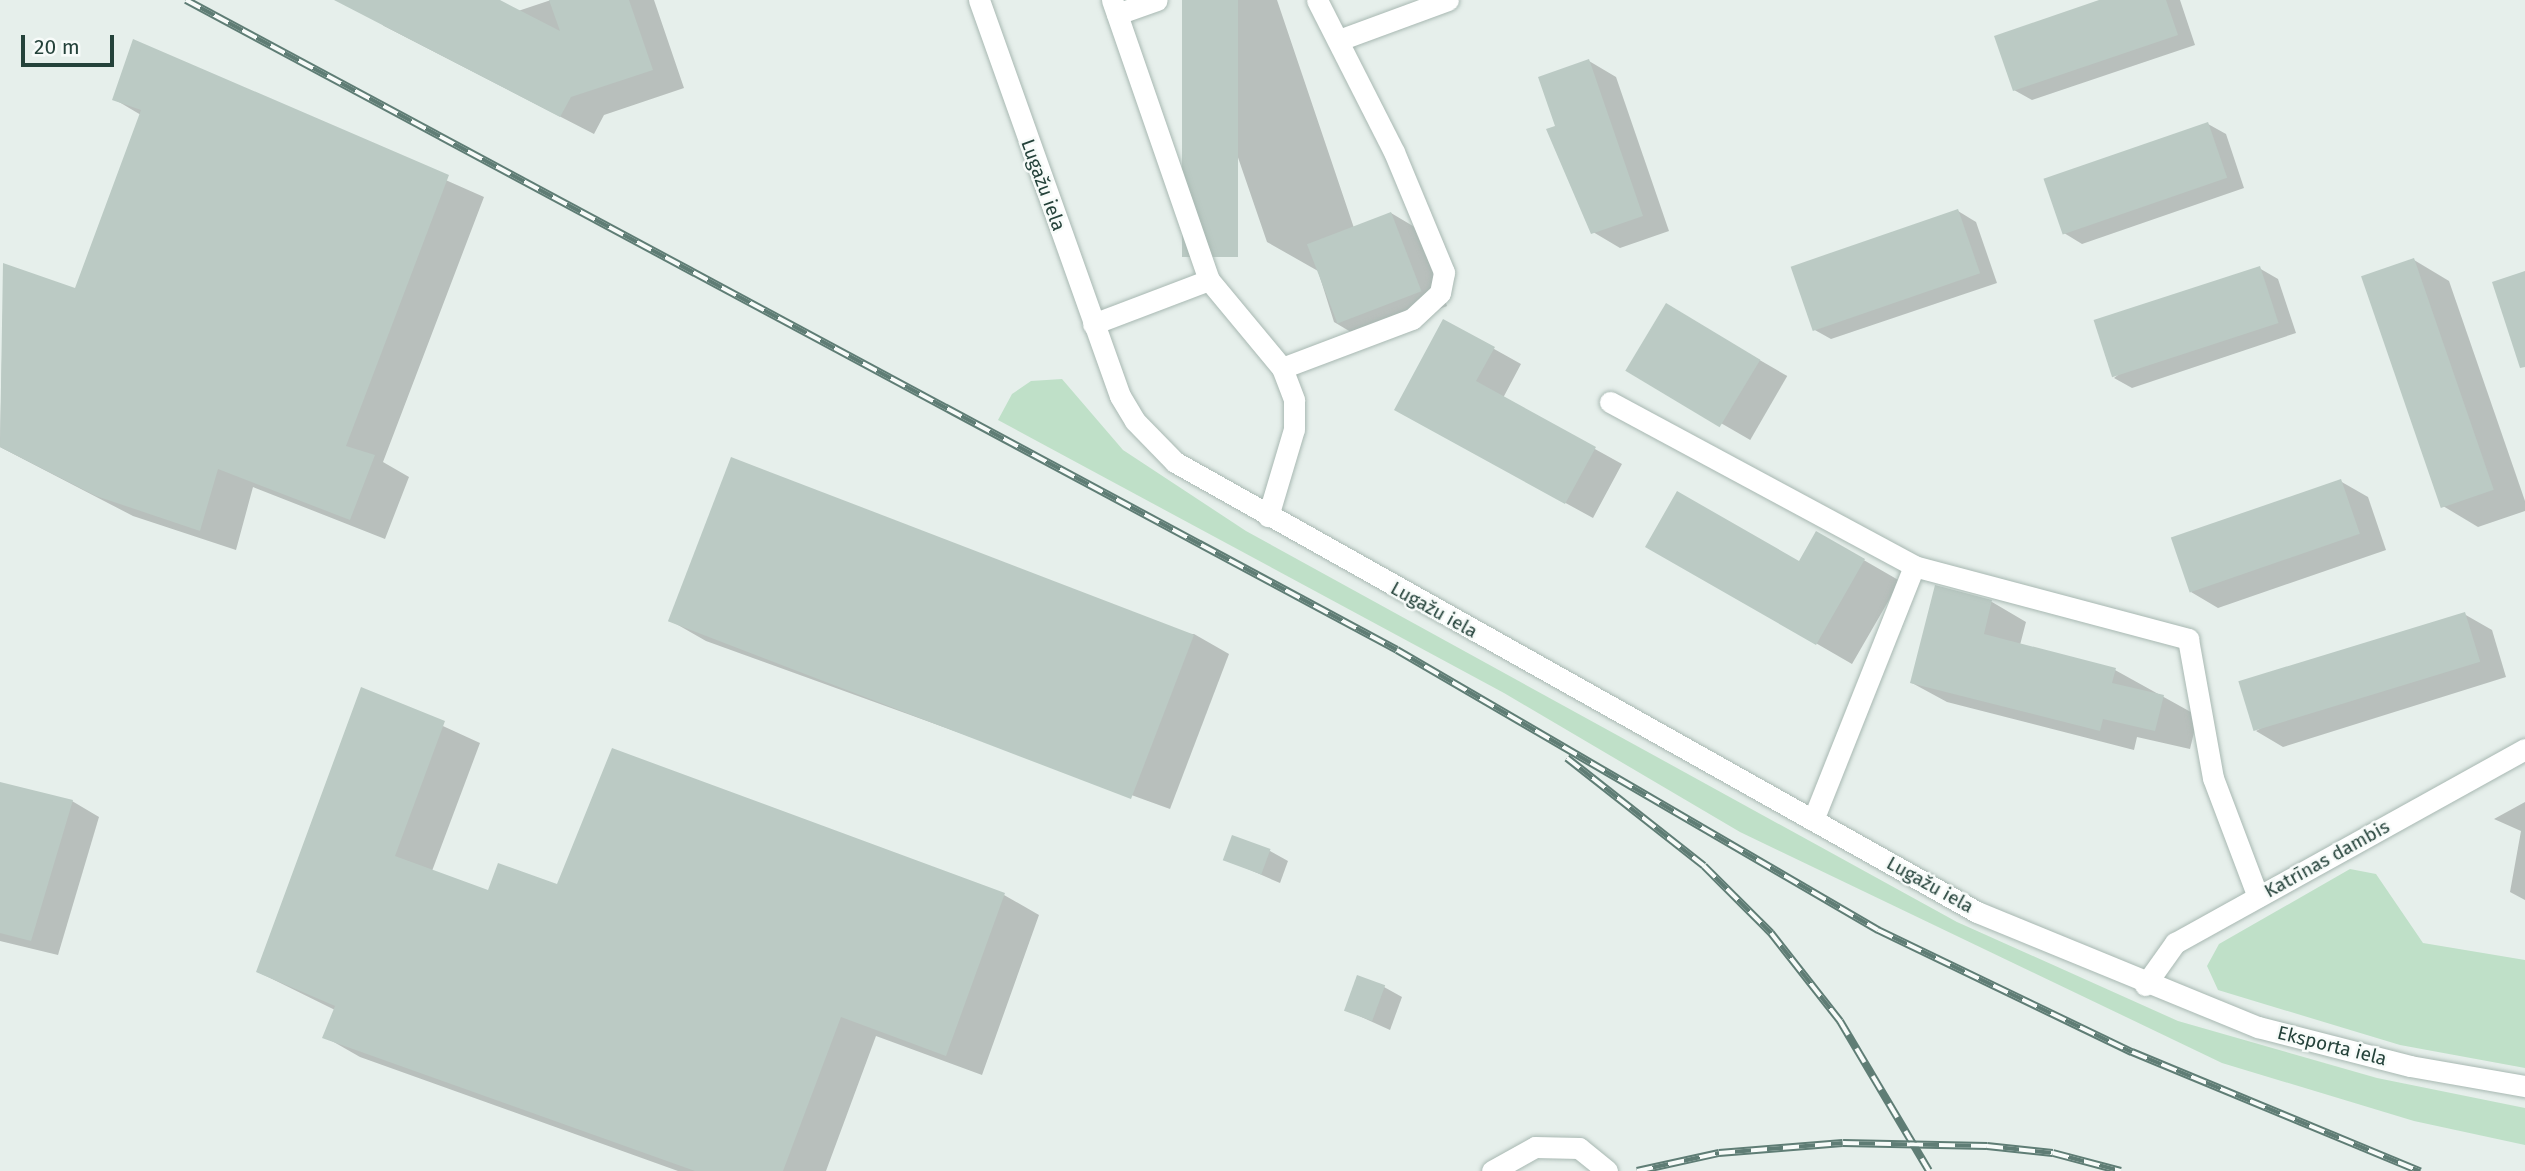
<!DOCTYPE html>
<html>
<head>
<meta charset="utf-8">
<style>
	body { margin:0 }
	#map { position:relative; width:2525px; height:1171px; overflow:hidden; background:#e6efeb; font-family:"Fira Sans",sans-serif }
	div>[style] { position:absolute }
	.green>* { inset:0; background:#bfe0c8 }
	.shadow>* { inset:0; background:#0003; transform-origin:0 0 }
	.building>* { inset:0; background:#bbcac4; transform-origin:0 0 }
	.roads { filter:drop-shadow(0 0 2px #a8b8b2) drop-shadow(0 0 2px #a8b8b2) }
	.minor>* { height:21px; margin:-10.5px; padding:0 10.5px; transform-origin:10.5px; border-radius:10.5px; background:#fff }
	.tertiary>* { height:21px; margin:-10.5px; padding:0 10.5px; transform-origin:10.5px; border-radius:10.5px; background:#fff }
	.rail>* { height:8px; margin-top:-4px; transform-origin:0; background:repeating-linear-gradient(90deg,#f7fbf9 0 16px,#5f7d75 0 32px); box-sizing:border-box; border-block:2px solid #5f7d75 }
	span { translate:-50% -50%; white-space:nowrap; text-align:center; line-height:1.15; -webkit-text-stroke:5px #f7fbf9; paint-order:stroke }
	.street-label { font-size:19px; color:#24423a }
	.scale { position:absolute; left:21px; top:35px; width:93px; height:32px; box-sizing:border-box; border:4px solid #24423a; border-top:0; padding-left:9px; font-size:21px; line-height:24px; white-space:nowrap; color:#24423a; -webkit-text-stroke:5px #f7fbf9; paint-order:stroke }
</style>
</head>
<body>
<div id="map">
	<div class="green">
		<div style="clip-path:polygon(1062px 379px,1123px 450px,1246px 531px,1957px 922px,2178px 1021px,2377px 1078px,2525px 1108px,2525px 1145px,2414px 1121px,2222px 1063px,1740px 832px,1504px 693px,998px 420px,1012px 394px,1031px 381px)"></div>
		<div style="clip-path:polygon(2350px 869px,2376px 874px,2423px 943px,2525px 960px,2525px 1068px,2400px 1045px,2218px 990px,2207px 966px,2219px 944px)"></div>
	</div>
	<div class="shadow">
		<div style="clip-path:polygon(356px 0,497px 0,518px 11px,551px 0,654px 0,684px 88px,604px 115px,594px 134px,384px 26px)"></div>
		<div style="clip-path:polygon(1184px 0,1277px 0,1354px 228px,1391px 213px,1418px 229px,1447px 306px,1361px 338px,1334px 322px,1318px 271px,1267px 242px)"></div>
		<div style="clip-path:polygon(2105px 0,2180px 0,2195px 45px,2032px 100px,2014px 90px)"></div>
		<div style="clip-path:polygon(134px 42px,484px 197px,383px 462px,409px 477px,385px 539px,253px 487px,236px 550px,133px 516px,0 447px,4px 265px,76px 290px,141px 115px,114px 99px)"></div>
		<div style="clip-path:polygon(1589px 61px,1616px 77px,1669px 231px,1620px 248px,1593px 232px,1557px 127px)"></div>
		<div style="clip-path:polygon(2208px 124px,2226px 134px,2244px 188px,2082px 244px,2064px 233px)"></div>
		<div style="clip-path:polygon(1958px 211px,1976px 222px,1997px 283px,1831px 339px,1813px 329px)"></div>
		<div style="clip-path:polygon(2414px 260px,2449px 281px,2525px 501px,2525px 511px,2478px 527px,2443px 506px)"></div>
		<div style="clip-path:polygon(2259px 268px,2278px 279px,2296px 333px,2132px 388px,2114px 378px)"></div>
		<div style="left:1666px;top:306px;width:140px;height:74px;rotate:30deg"></div>
		<div style="clip-path:polygon(1444px 321px,1521px 364px,1503px 398px,1622px 464px,1593px 518px,1423px 425px)"></div>
		<div style="clip-path:polygon(2340px 481px,2368px 497px,2386px 550px,2218px 608px,2191px 592px)"></div>
		<div style="clip-path:polygon(1817px 533px,1900px 581px,1852px 664px,1648px 546px,1800px 563px)"></div>
		<div style="clip-path:polygon(1936px 587px,1992px 602px,2026px 622px,2020px 645px,2115px 670px,2198px 716px,2190px 749px,2137px 737px,2134px 750px,1947px 702px,1912px 683px)"></div>
		<div style="clip-path:polygon(2464px 614px,2492px 630px,2506px 677px,2283px 747px,2256px 731px)"></div>
		<div style="clip-path:polygon(671px 621px,1194px 634px,1229px 654px,1170px 809px,706px 641px)"></div>
		<div style="clip-path:polygon(362px 689px,480px 743px,432px 871px,489px 893px,558px 886px,1004px 895px,1039px 915px,982px 1075px,876px 1036px,826px 1171px,678px 1171px,360px 1057px,325px 1037px,335px 1010px,258px 972px)"></div>
		<div style="clip-path:polygon(0 784px,72px 801px,99px 817px,58px 955px,0 941px)"></div>
		<div style="clip-path:polygon(2525px 802px,2525px 900px,2510px 892px,2521px 831px,2494px 819px)"></div>
		<div style="clip-path:polygon(1270px 851px,1288px 861px,1280px 883px,1225px 859px)"></div>
		<div style="clip-path:polygon(1384px 987px,1402px 997px,1390px 1030px,1346px 1010px)"></div>
	</div>
	<div class="building">
		<div style="clip-path:polygon(334px 0,500px 0,560px 31px,549px 0,629px 0,653px 70px,571px 97px,560px 117px)"></div>
		<div style="left:1182px;top:0;width:56px;height:257px"></div>
		<div style="clip-path:polygon(2099px 0,2166px 0,2178px 35px,2013px 91px,1994px 36px)"></div>
		<div style="clip-path:polygon(133px 39px,449px 175px,346px 446px,375px 455px,350px 520px,218px 469px,200px 531px,96px 496px,0 447px,3px 263px,75px 288px,141px 110px,112px 100px)"></div>
		<div style="clip-path:polygon(1589px 59px,1643px 216px,1591px 234px,1546px 129px,1555px 126px,1538px 77px)"></div>
		<div style="left:2208px;top:122px;width:59px;height:174px;rotate:71deg"></div>
		<div style="left:1958px;top:209px;width:68px;height:177px;rotate:71deg"></div>
		<div style="left:1391px;top:212px;width:85px;height:90px;rotate:69deg"></div>
		<div style="left:2414px;top:258px;width:245px;height:56px;rotate:71deg"></div>
		<div style="left:2260px;top:266px;width:60px;height:175px;rotate:72deg"></div>
		<div style="clip-path:polygon(2525px 271px,2525px 367px,2520px 368px,2492px 282px)"></div>
		<div style="left:1666px;top:303px;width:110px;height:79px;rotate:31deg"></div>
		<div style="clip-path:polygon(1443px 319px,1495px 347px,1476px 381px,1596px 447px,1565px 504px,1394px 410px)"></div>
		<div style="left:731px;top:457px;width:496px;height:176px;rotate:21deg"></div>
		<div style="left:2341px;top:479px;width:58px;height:180px;rotate:71deg"></div>
		<div style="clip-path:polygon(1677px 491px,1799px 561px,1816px 531px,1865px 559px,1816px 645px,1645px 547px)"></div>
		<div style="clip-path:polygon(1935px 585px,1992px 600px,1984px 634px,2116px 668px,2112px 683px,2164px 695px,2155px 731px,2103px 719px,2100px 731px,1910px 683px)"></div>
		<div style="left:2465px;top:612px;width:52px;height:237px;rotate:73deg"></div>
		<div style="clip-path:polygon(361px 687px,445px 721px,395px 856px,488px 890px,498px 863px,557px 884px,612px 748px,1005px 893px,946px 1056px,841px 1017px,783px 1171px,695px 1171px,322px 1038px,335px 1006px,256px 972px)"></div>
		<div style="clip-path:polygon(0 782px,73px 800px,31px 941px,0 933px)"></div>
		<div style="left:1232px;top:835px;width:41px;height:27px;rotate:20deg"></div>
		<div style="left:1357px;top:975px;width:30px;height:38px;rotate:20deg"></div>
	</div>
	<div class="roads">
		<div class="minor">
			<div style="left:1112px;top:0;width:296px;rotate:70.9deg"></div>
			<div style="left:1209px;top:280px;width:114px;rotate:50.3deg"></div>
			<div style="left:1282px;top:368px;width:34px;rotate:69deg"></div>
			<div style="left:1294px;top:400px;width:29px;rotate:90deg"></div>
			<div style="left:1294px;top:429px;width:91px;rotate:106.6deg"></div>
			<div style="left:1117px;top:14px;width:42px;rotate:-19.3deg"></div>
			<div style="left:1339px;top:40px;width:116px;rotate:-20.2deg"></div>
			<div style="left:1093px;top:324px;width:124px;rotate:-20.8deg"></div>
			<div style="left:1282px;top:368px;width:139px;rotate:-20.7deg"></div>
			<div style="left:1412px;top:319px;width:38px;rotate:-43deg"></div>
			<div style="left:1440px;top:293px;width:21px;rotate:-79deg"></div>
			<div style="left:1444px;top:272px;width:130px;rotate:-112.6deg"></div>
			<div style="left:1394px;top:152px;width:170px;rotate:-116.9deg"></div>
			<div style="left:1610px;top:402px;width:345px;rotate:28.3deg"></div>
			<div style="left:1914px;top:566px;width:284px;rotate:14.9deg"></div>
			<div style="left:2188px;top:639px;width:141px;rotate:79.8deg"></div>
			<div style="left:2213px;top:778px;width:127px;rotate:69.3deg"></div>
			<div style="left:1813px;top:820px;width:273px;rotate:-68.3deg"></div>
			<div style="left:2145px;top:985px;width:52px;rotate:-54.5deg"></div>
			<div style="left:2175px;top:943px;width:400px;rotate:-29deg"></div>
			<div style="left:1492px;top:1171px;width:49px;rotate:-29.2deg"></div>
			<div style="left:1535px;top:1147px;width:44px;rotate:1.3deg"></div>
			<div style="left:1579px;top:1148px;width:36px;rotate:39deg"></div>
		</div>
		<div class="tertiary">
			<div style="left:979px;top:0;width:420px;rotate:70.4deg"></div>
			<div style="left:1120px;top:396px;width:29px;rotate:59deg"></div>
			<div style="left:1135px;top:421px;width:57px;rotate:45.7deg"></div>
			<div style="left:1175px;top:462px;width:920px;rotate:29.3deg"></div>
			<div style="left:1977px;top:912px;width:304px;rotate:22.3deg"></div>
			<div style="left:2258px;top:1027px;width:157px;rotate:14.4deg"></div>
			<div style="left:2410px;top:1066px;width:117px;rotate:9.9deg"></div>
		</div>
	</div>
	<div class="rail">
		<div style="left:186px;top:0;width:1374px;rotate:28.22deg"></div>
		<div style="left:1397px;top:650px;width:557px;rotate:30.2deg"></div>
		<div style="left:1878px;top:930px;width:282px;rotate:25.7deg"></div>
		<div style="left:2132px;top:1052px;width:312px;rotate:22.5deg"></div>
		<div style="left:1567px;top:758px;width:174px;rotate:38.2deg"></div>
		<div style="left:1704px;top:866px;width:95px;rotate:45deg"></div>
		<div style="left:1771px;top:933px;width:112px;rotate:51.9deg"></div>
		<div style="left:1840px;top:1021px;width:174px;rotate:59.3deg"></div>
		<div style="left:1637px;top:1171px;width:84px;rotate:-12.4deg"></div>
		<div style="left:1719px;top:1153px;width:124px;rotate:-4.6deg"></div>
		<div style="left:1843px;top:1143px;width:144px;rotate:1.2deg"></div>
		<div style="left:1987px;top:1146px;width:66px;rotate:6.1deg"></div>
		<div style="left:2053px;top:1153px;width:70px;rotate:14.8deg"></div>
	</div>
	<div class="street-label">
		<span style="left:1043px;top:185px;rotate:70deg">Lugažu iela</span>
		<span style="left:1434px;top:610px;rotate:29deg">Lugažu iela</span>
		<span style="left:2327px;top:859px;rotate:-29deg">Katrīnas dambis</span>
		<span style="left:1930px;top:885px;rotate:29deg">Lugažu iela</span>
		<span style="left:2332px;top:1046px;rotate:14deg">Eksporta iela</span>
	</div>
	<div class="scale">20 m</div>
</div>
</body>
</html>
